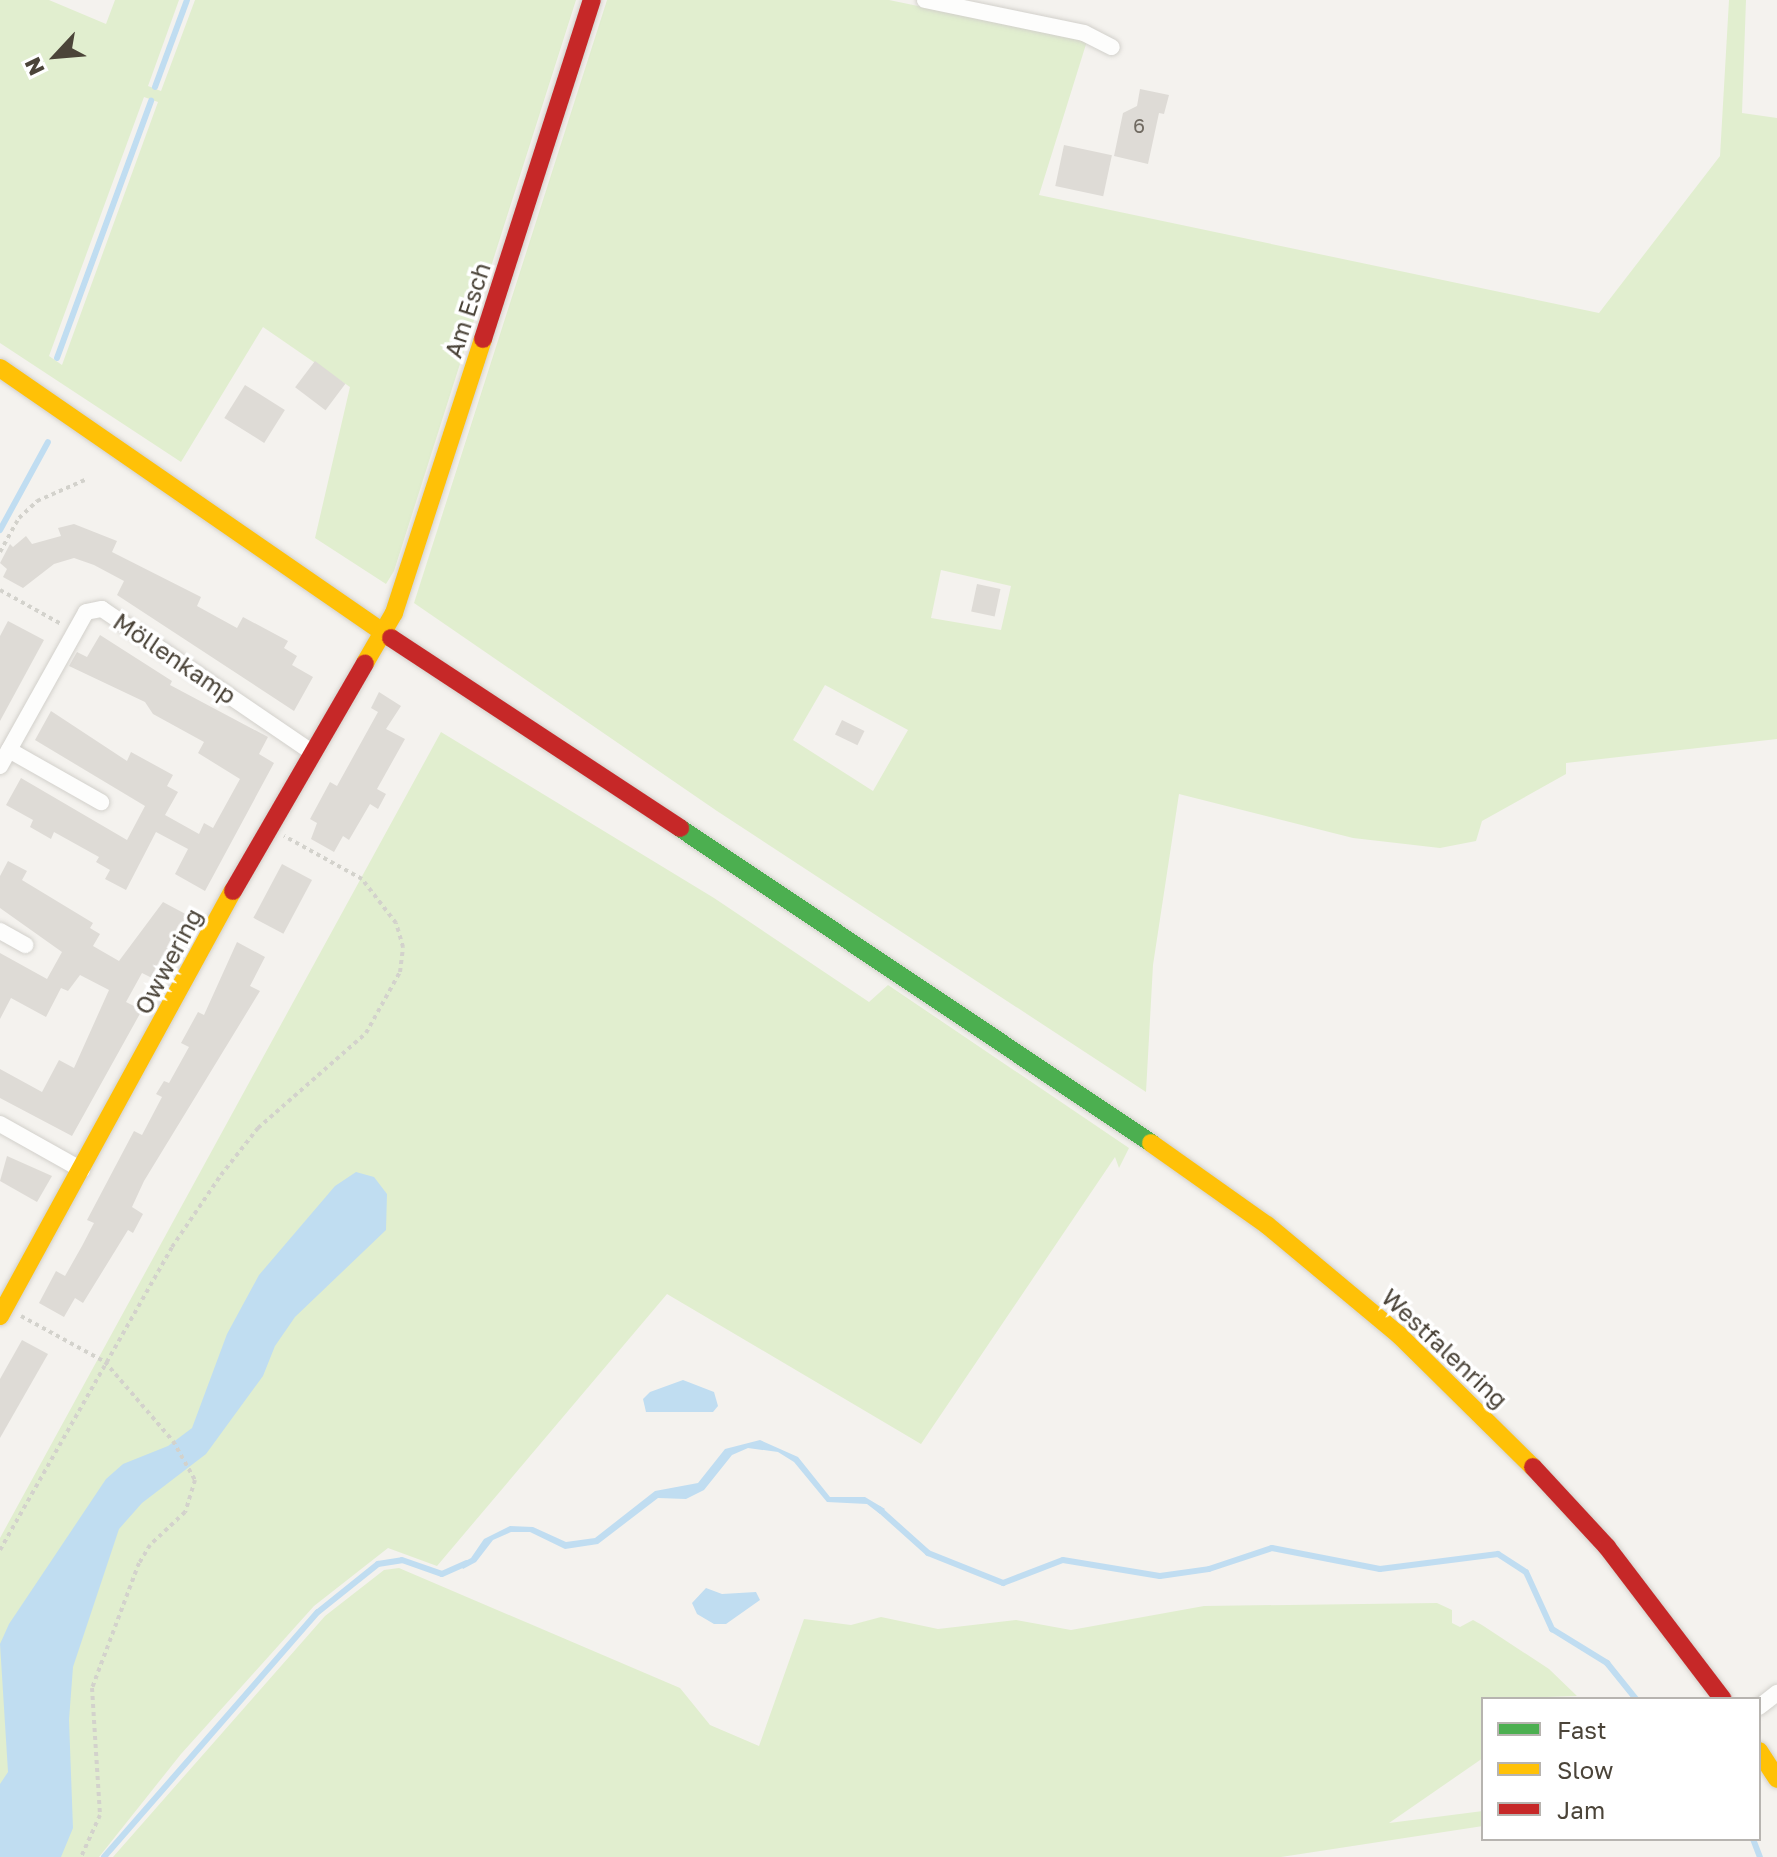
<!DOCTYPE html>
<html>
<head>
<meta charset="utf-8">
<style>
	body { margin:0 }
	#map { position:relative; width:1777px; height:1857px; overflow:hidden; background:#f4f2ee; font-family:"Golos Text",sans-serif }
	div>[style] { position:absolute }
	.green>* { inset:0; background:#e1eecf }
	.water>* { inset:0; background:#c0ddf1 }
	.stream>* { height:6px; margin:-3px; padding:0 3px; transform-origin:3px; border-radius:3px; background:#c0ddf1 }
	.building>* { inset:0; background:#dedbd6; transform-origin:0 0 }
	.path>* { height:4px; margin-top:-2px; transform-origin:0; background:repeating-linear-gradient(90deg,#d3d2cc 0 4px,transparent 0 8px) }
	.roads { filter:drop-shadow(0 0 2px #d2d0cb) drop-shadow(0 0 2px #d2d0cb) }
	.street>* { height:16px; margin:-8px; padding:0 8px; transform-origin:8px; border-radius:8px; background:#fdfdfc }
	.fast>* { height:18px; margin:-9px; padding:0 9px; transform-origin:9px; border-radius:9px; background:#4caf50 }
	.slow>* { height:18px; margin:-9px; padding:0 9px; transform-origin:9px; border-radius:9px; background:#ffc107 }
	.jam>* { height:18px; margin:-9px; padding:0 9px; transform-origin:9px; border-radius:9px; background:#c62828 }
	span { translate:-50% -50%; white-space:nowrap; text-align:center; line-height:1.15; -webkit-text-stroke:7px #fff; paint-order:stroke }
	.number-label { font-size:20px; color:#706a61 }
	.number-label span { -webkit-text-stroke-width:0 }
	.street-label { font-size:24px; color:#4b4439 }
	.legend { position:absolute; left:1481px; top:1697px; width:280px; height:144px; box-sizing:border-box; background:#fff; border:2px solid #b7b4b0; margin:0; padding:10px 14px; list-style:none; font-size:24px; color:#4b4439 }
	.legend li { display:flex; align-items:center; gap:16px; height:40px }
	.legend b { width:40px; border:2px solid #b7b4b0 }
	.north { position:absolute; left:16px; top:16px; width:80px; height:80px; -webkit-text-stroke:6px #fff; paint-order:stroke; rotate:244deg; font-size:22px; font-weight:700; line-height:32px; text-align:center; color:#4b4439 }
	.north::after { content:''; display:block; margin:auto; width:28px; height:36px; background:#4b4439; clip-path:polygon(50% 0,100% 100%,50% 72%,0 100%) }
</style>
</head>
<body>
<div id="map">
	<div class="green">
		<div style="clip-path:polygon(evenodd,0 0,49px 0,106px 24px,115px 0,179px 0,148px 86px,161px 91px,195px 0,576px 0,394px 571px,386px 584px,315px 538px,350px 387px,263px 327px,181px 462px,0 343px,0 0,144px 97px,158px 102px,62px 365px,49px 356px,144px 97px)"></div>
		<div style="clip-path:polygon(evenodd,607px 0,889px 0,1087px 41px,1039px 195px,1599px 313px,1720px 156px,1729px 0,1746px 0,1742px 113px,1777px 118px,1777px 739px,1566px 763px,1566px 774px,1482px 821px,1476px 841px,1440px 848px,1353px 838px,1179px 794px,1153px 965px,1146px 1092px,717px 811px,414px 603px,607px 0,941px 570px,1011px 586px,1001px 630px,931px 618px,941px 570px,607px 0,825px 685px,908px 730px,873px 791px,793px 740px,825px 685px)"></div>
		<div style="clip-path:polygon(441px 732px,714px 898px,869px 1002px,888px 985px,1129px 1148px,1119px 1168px,1115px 1157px,921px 1444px,667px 1294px,437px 1566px,388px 1548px,314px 1606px,181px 1754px,99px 1857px,0 1857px,0 1538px)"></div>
		<div style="clip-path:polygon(399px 1568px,680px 1688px,710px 1725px,759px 1746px,804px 1619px,851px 1625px,881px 1617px,938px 1629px,1016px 1620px,1071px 1630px,1204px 1606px,1437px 1603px,1452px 1610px,1452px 1623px,1460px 1627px,1473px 1620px,1482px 1625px,1549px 1669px,1577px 1696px,1483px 1699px,1483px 1758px,1389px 1823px,1483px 1811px,1483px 1826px,1281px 1857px,113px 1857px,325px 1616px,384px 1570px)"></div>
	</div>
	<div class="water">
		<div style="clip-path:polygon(356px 1172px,374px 1177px,387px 1194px,386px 1230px,295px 1317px,275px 1346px,263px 1376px,206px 1454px,142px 1503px,119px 1529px,73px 1667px,69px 1720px,73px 1828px,61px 1857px,0 1857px,0 1784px,8px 1772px,0 1644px,9px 1624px,106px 1479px,123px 1464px,168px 1446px,192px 1428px,227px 1334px,259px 1275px,335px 1186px)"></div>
		<div style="clip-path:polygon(683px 1380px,714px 1392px,718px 1406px,713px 1412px,646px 1412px,643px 1399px,650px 1392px)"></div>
		<div style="clip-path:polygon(760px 1440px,798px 1457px,830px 1497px,865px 1497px,885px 1509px,880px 1514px,867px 1504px,827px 1502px,794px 1462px,778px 1452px,748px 1448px,732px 1455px,704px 1490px,686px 1499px,658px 1498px,598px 1544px,565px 1549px,530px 1532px,511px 1532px,493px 1540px,476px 1562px,463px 1569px,460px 1564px,471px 1558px,484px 1539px,510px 1526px,533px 1527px,566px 1542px,595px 1538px,655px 1491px,698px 1483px,725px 1449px)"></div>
		<div style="clip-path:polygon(706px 1588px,722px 1594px,756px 1592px,760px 1600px,726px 1624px,714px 1624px,697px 1614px,692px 1603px)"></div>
	</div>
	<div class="stream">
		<div style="left:155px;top:87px;width:93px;rotate:-69.8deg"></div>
		<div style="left:57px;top:358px;width:274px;rotate:-69.9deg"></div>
		<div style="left:0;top:530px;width:100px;rotate:-61.4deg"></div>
		<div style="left:879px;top:1509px;width:66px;rotate:41.9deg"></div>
		<div style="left:928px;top:1553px;width:81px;rotate:21.8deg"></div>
		<div style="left:1003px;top:1583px;width:64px;rotate:-21deg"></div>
		<div style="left:1063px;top:1560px;width:98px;rotate:9.4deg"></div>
		<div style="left:1160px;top:1576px;width:49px;rotate:-8.1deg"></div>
		<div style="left:1209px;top:1569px;width:66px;rotate:-18.4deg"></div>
		<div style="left:1272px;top:1548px;width:110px;rotate:11deg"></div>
		<div style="left:1380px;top:1569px;width:119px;rotate:-7.2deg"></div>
		<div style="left:1498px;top:1554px;width:33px;rotate:33deg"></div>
		<div style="left:1526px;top:1572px;width:63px;rotate:65.5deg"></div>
		<div style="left:1552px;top:1629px;width:65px;rotate:31.7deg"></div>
		<div style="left:1607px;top:1663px;width:46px;rotate:51.1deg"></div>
		<div style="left:1753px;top:1839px;width:19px;rotate:69deg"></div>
		<div style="left:104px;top:1857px;width:325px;rotate:-48.9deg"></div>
		<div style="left:318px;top:1612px;width:77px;rotate:-38.7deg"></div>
		<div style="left:378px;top:1564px;width:24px;rotate:-9deg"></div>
		<div style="left:402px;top:1560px;width:42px;rotate:19.3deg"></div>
		<div style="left:442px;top:1574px;width:27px;rotate:-24deg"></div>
	</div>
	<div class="building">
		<div style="clip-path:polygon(1140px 89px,1169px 95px,1164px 114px,1159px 113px,1148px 164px,1114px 156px,1123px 113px,1137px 106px)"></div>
		<div style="left:1064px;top:145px;width:49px;height:42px;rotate:12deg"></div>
		<div style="left:315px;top:361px;width:38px;height:33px;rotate:37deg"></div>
		<div style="left:245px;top:385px;width:47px;height:39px;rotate:32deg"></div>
		<div style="clip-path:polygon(74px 524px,117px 541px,112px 552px,201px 597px,197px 606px,237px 628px,243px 617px,288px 641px,284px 648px,297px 656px,292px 665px,313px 677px,294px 711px,117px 595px,124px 581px,94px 565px,74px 558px,54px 564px,23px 588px,3px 577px,7px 569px,0 563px,10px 544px,13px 547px,26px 536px,32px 544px,61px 536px,58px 528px)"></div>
		<div style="left:977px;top:584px;width:24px;height:28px;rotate:12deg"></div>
		<div style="clip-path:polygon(8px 621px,44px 640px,0 721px,0 636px)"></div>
		<div style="clip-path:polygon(100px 635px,172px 681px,170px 685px,268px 737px,259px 754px,274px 763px,205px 891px,175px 874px,188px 849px,156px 832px,126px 890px,105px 879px,110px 870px,96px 862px,99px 857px,54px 832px,51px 839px,30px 827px,33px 820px,6px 805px,21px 778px,127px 840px,145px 806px,35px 740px,51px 711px,127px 761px,131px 752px,173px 775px,167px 786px,178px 792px,165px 815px,199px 834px,204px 823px,213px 828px,240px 779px,198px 753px,204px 742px,153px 714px,145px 702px,69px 666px,77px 652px,87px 657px)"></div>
		<div style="clip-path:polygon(379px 692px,401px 706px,386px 729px,405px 739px,377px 789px,386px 794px,378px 809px,370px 804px,349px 840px,343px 836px,334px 852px,311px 839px,317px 823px,310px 819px,330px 782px,337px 786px,378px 712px,371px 708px)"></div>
		<div style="left:842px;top:720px;width:25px;height:16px;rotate:26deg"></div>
		<div style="clip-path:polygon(8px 861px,27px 871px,22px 880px,93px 923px,90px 928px,100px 934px,93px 946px,119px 961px,163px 902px,193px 918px,158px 981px,142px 973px,126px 1002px,142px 1010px,72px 1136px,0 1098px,0 1069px,42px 1092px,59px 1060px,74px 1068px,109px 990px,80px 975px,68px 991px,61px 988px,46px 1017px,11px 998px,0 1019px,0 953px,47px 979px,62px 952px,0 908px,0 876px)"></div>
		<div style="left:282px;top:864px;width:34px;height:61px;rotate:28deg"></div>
		<div style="clip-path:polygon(237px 942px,265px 957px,250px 986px,260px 991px,144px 1181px,132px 1207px,143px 1214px,133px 1233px,128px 1230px,83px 1303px,75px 1298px,64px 1317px,39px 1303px,56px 1271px,65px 1276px,82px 1246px,94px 1223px,87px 1220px,134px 1131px,142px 1135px,162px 1097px,156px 1094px,164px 1081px,169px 1083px,189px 1047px,181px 1043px,198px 1012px,204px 1015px)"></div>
		<div style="clip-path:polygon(7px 1156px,52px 1176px,37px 1202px,0 1181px)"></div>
		<div style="clip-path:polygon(22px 1340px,48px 1354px,0 1438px,0 1379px)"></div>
	</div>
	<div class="path">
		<div style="left:0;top:552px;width:39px;rotate:-61deg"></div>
		<div style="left:19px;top:518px;width:25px;rotate:-43deg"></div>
		<div style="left:37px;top:501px;width:55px;rotate:-23.7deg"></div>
		<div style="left:0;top:590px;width:70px;rotate:29.1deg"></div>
		<div style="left:21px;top:1316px;width:96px;rotate:28.7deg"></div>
		<div style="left:105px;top:1362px;width:104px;rotate:49.3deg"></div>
		<div style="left:173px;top:1441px;width:45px;rotate:60.6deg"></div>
		<div style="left:195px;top:1480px;width:34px;rotate:107deg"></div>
		<div style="left:185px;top:1512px;width:48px;rotate:136.7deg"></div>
		<div style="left:150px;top:1545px;width:21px;rotate:121deg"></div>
		<div style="left:139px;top:1563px;width:134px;rotate:110.6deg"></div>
		<div style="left:92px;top:1688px;width:127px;rotate:86.4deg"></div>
		<div style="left:100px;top:1815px;width:46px;rotate:114.3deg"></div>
		<div style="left:0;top:1550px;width:348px;rotate:-60.4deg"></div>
		<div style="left:172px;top:1247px;width:87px;rotate:-55.8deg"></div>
		<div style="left:221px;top:1175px;width:60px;rotate:-51.8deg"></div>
		<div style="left:258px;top:1128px;width:144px;rotate:-41.3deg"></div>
		<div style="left:366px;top:1033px;width:70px;rotate:-60.9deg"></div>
		<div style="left:400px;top:972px;width:25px;rotate:-83deg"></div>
		<div style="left:403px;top:947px;width:25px;rotate:-106deg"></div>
		<div style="left:396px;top:923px;width:56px;rotate:-127.7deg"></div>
		<div style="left:362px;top:879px;width:89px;rotate:-151.1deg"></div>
	</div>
	<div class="roads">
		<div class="street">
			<div style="left:925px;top:0;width:162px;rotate:11.7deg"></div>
			<div style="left:1084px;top:33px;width:31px;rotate:27deg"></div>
			<div style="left:9px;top:750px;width:106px;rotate:29.5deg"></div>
			<div style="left:0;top:766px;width:176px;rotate:-60.8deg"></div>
			<div style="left:86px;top:612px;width:16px;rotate:-11deg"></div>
			<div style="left:102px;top:609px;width:254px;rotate:34.3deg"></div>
			<div style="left:0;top:931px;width:29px;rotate:29deg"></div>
			<div style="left:0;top:1124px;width:94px;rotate:29.3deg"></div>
			<div style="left:1759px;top:1707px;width:23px;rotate:-38deg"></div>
		</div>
		<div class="fast">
			<div style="left:680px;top:828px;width:567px;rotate:33.77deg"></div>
		</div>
		<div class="slow">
			<div style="left:0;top:368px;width:475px;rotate:34.6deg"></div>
			<div style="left:365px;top:663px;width:58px;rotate:-59.9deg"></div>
			<div style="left:394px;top:613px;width:288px;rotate:-72deg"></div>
			<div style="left:1151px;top:1143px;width:142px;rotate:35.3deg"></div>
			<div style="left:1267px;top:1225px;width:172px;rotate:39.8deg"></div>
			<div style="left:1399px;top:1335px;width:188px;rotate:44.6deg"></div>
			<div style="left:0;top:1316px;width:485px;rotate:-61.3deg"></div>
			<div style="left:1759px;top:1751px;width:33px;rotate:57deg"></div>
		</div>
		<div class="jam">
			<div style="left:483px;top:339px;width:356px;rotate:-72.2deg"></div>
			<div style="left:391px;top:638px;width:346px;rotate:33.3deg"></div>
			<div style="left:233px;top:891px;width:263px;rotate:-59.9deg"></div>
			<div style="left:1533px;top:1467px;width:109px;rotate:47.2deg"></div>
			<div style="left:1607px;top:1547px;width:191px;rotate:52.7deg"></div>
		</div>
	</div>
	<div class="number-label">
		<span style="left:1139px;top:125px">6</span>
	</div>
	<div class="street-label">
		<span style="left:467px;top:310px;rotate:-72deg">Am Esch</span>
		<span style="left:175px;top:658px;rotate:34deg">Möllenkamp</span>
		<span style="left:168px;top:961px;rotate:-62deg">Owwering</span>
		<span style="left:1445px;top:1348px;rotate:43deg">Westfalenring</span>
	</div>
	<ul class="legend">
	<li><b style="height:10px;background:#4caf50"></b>Fast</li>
	<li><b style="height:10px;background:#ffc107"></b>Slow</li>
	<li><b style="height:10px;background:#c62828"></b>Jam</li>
	</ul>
	<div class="north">N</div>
</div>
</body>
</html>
